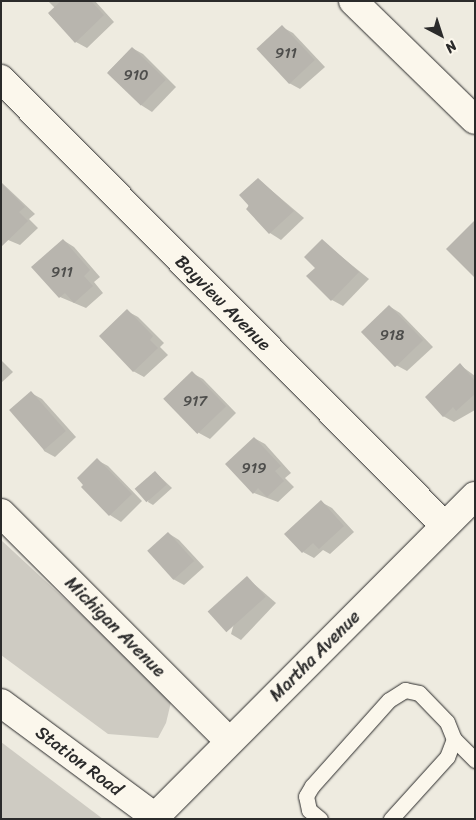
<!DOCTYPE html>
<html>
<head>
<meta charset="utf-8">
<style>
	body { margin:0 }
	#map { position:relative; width:476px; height:820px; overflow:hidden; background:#eeebe0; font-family:Sriracha,sans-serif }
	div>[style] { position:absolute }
	.green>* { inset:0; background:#cecbc2 }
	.shadow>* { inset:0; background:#0003 }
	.building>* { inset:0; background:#b8b5ae; transform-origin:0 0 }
	.roads { filter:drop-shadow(0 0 1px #2b2b2b) drop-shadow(0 0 1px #2b2b2b) }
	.lane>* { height:15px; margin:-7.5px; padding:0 7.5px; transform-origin:7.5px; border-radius:7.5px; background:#fbf7ec }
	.street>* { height:28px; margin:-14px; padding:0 14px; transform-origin:14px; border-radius:14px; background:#fbf7ec }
	.secondary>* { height:28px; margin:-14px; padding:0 14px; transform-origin:14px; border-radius:14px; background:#fbf7ec }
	span { translate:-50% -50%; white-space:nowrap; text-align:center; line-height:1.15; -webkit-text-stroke:4px #fbf7ec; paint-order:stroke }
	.number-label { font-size:15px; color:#4e4e4c }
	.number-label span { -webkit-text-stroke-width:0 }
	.street-label { font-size:18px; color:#2b2b2b }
	.frame { position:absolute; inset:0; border:2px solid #2b2b2b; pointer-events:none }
	.north { position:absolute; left:416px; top:10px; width:50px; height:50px; -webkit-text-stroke:4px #fbf7ec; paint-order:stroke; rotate:140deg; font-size:14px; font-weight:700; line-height:20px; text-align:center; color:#2b2b2b }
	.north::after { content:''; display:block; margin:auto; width:18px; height:22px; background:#2b2b2b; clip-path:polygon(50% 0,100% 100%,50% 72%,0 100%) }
</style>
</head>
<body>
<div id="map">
	<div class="green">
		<div style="clip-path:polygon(1px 540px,172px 698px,166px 723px,158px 738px,108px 734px,1px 655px)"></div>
		<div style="clip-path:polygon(1px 742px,103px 819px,1px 819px)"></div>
	</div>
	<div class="shadow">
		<div style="clip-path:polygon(48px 1px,95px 1px,114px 22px,87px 48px,76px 42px,49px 14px,55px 8px)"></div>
		<div style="clip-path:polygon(282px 27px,293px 33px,325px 67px,300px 89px,289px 83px)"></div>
		<div style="clip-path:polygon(132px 48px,143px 54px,176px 87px,152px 112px,141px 105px,108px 72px)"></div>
		<div style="clip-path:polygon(258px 179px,304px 218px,281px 240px,270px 233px,247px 209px)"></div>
		<div style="clip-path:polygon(1px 182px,35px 214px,29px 219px,38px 228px,20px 245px,1px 237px)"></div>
		<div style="clip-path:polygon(63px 240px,74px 247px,100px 277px,94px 282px,103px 293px,86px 308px,60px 297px)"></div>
		<div style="clip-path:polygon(322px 241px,369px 279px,343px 306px,332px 300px,316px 268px)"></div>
		<div style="clip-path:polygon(389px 306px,400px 313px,433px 347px,407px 371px,396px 365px)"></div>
		<div style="clip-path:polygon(127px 311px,138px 317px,164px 343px,160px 347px,168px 355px,144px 377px,133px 371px)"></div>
		<div style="clip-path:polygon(1px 360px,13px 372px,1px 383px)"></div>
		<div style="clip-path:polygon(460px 365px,475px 376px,475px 410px,454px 422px,443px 416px)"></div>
		<div style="clip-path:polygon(192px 373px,203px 379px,236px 413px,210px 439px,199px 433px)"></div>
		<div style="clip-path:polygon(31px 393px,42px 399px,76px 437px,55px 457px,44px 451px)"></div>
		<div style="clip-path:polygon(254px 438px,265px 444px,291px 473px,285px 478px,294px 487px,278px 502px,254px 493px)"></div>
		<div style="clip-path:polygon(97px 460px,108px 466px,142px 501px,121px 522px,110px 515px,83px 487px)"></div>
		<div style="clip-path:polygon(155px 472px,172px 488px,153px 505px,148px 502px)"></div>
		<div style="clip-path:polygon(321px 502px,332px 508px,354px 532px,330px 554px,323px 550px,314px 558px,303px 552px)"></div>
		<div style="clip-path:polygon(168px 533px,179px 540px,204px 567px,184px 585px,173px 579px)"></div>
		<div style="clip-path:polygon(247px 578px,276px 603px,241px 640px,231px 634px)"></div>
	</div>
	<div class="building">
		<div style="clip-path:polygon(61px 1px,91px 1px,104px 15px,75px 43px,48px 13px)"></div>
		<div style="left:282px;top:25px;width:48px;height:35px;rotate:47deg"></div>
		<div style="left:132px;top:47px;width:47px;height:36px;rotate:44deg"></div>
		<div style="clip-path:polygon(258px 178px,294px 211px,269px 234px,246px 209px,249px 206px,239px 195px)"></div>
		<div style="clip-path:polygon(1px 183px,25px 207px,19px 212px,28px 221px,1px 247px)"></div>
		<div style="clip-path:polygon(475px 220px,475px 278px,446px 249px)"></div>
		<div style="clip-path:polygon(63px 239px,90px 270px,84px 276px,93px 286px,74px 303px,65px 293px,59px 298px,31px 267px)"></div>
		<div style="clip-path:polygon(322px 239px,359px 272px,331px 301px,306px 276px,315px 268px,304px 257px)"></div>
		<div style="left:389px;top:305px;width:49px;height:39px;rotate:46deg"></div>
		<div style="clip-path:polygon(127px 309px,153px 336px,150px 340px,158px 348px,133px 372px,99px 336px)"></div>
		<div style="clip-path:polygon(460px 363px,475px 381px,475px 394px,456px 411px,453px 407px,443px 417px,425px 397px)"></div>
		<div style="left:192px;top:371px;width:49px;height:40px;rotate:46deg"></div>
		<div style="left:31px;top:391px;width:53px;height:29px;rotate:49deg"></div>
		<div style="clip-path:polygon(254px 437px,281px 466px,275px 471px,284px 481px,267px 497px,258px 488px,253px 494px,225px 464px)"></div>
		<div style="clip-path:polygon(97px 458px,132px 494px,109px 516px,81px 487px,83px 485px,77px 478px)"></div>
		<div style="left:155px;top:471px;width:18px;height:27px;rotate:49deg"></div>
		<div style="clip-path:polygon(321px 500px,344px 526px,319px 549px,313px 543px,302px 553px,284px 534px)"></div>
		<div style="left:168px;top:532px;width:39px;height:28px;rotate:48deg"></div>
		<div style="left:247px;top:576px;width:28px;height:53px;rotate:48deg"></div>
	</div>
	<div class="roads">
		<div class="lane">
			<div style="left:454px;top:739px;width:30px;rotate:45deg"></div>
			<div style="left:320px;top:819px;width:14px;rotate:-141deg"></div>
			<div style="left:309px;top:810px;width:14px;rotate:-102deg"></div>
			<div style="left:306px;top:796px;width:12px;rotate:-59deg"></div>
			<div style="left:312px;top:786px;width:115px;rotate:-48.2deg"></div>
			<div style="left:389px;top:700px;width:19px;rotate:-32deg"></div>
			<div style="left:405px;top:690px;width:14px;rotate:12deg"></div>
			<div style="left:419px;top:693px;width:40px;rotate:46deg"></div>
			<div style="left:447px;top:722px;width:18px;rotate:68deg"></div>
			<div style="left:454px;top:739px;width:19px;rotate:111deg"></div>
			<div style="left:447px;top:757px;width:84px;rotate:132.1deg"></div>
		</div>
		<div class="street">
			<div style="left:353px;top:1px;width:170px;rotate:44.3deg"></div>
			<div style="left:1px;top:79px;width:630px;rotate:45.19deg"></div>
			<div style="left:1px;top:513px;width:322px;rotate:45deg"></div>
			<div style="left:155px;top:817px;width:453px;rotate:-45.1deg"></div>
		</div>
		<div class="secondary">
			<div style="left:1px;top:703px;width:195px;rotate:36.5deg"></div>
		</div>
	</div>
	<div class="number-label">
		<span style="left:286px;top:54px">911</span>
		<span style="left:136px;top:76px">910</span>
		<span style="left:62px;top:273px">911</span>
		<span style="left:392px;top:336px">918</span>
		<span style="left:195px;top:402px">917</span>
		<span style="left:254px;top:469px">919</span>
	</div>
	<div class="street-label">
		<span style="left:223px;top:303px;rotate:45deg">Bayview Avenue</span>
		<span style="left:115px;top:627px;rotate:45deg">Michigan Avenue</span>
		<span style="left:315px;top:656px;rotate:-45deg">Martha Avenue</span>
		<span style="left:79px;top:761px;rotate:37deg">Station Road</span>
	</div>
	<div class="frame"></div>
	<div class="north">N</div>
</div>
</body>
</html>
